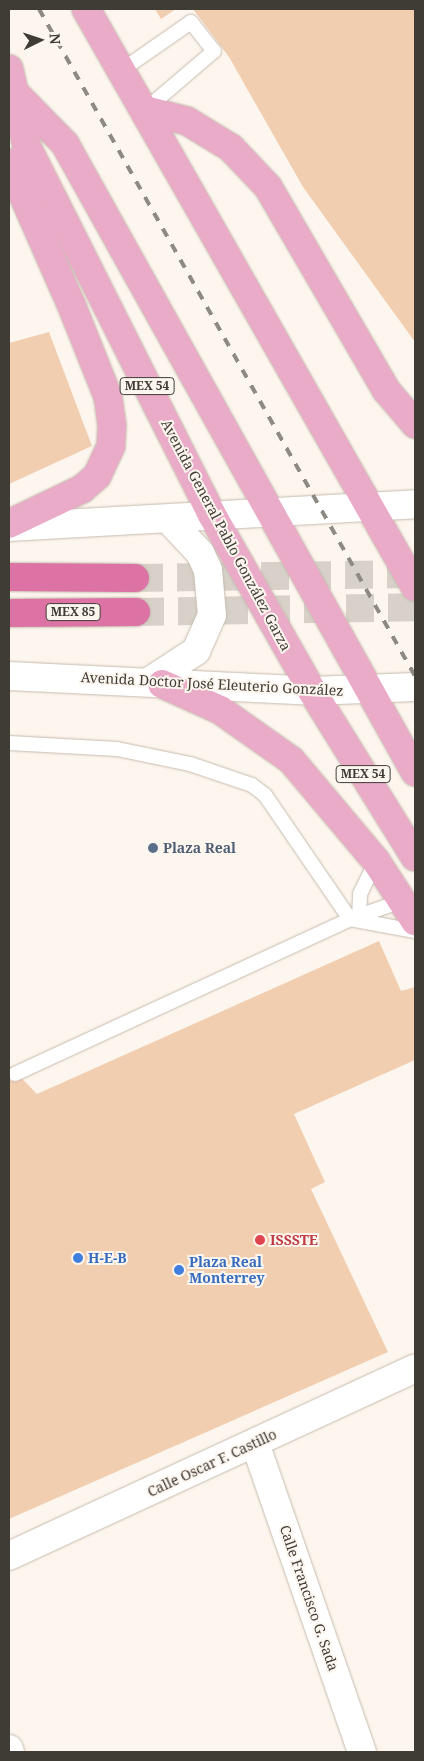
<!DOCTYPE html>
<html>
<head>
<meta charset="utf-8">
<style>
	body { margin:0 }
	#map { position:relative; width:424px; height:1761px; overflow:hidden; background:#fdf6ee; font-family:"Noto Serif",serif }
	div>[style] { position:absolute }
	.building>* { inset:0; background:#f2ceb1 }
	.highway-tunnel>* { height:28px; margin-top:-14px; transform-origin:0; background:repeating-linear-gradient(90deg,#d7d1c9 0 28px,transparent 0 42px) }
	.roads { filter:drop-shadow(0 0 1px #c6bbae) drop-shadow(0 0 1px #c6bbae) }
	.lane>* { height:14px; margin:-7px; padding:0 7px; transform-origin:7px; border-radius:7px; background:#fff }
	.street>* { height:28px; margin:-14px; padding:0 14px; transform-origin:14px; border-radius:14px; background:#fff }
	.secondary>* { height:28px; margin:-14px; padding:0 14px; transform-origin:14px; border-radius:14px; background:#fff }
	.primary>* { height:28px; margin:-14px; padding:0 14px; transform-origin:14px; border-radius:14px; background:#eaabc8 }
	.highway>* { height:28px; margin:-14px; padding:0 14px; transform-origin:14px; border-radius:14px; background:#dc73a4 }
	.rail>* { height:4px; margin-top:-2px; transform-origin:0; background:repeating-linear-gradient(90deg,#8e8982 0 9px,transparent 0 18px) }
	.dots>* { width:14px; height:14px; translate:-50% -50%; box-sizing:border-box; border:2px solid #fdf6ee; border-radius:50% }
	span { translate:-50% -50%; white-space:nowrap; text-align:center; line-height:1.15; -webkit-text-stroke:4px #fdf6ee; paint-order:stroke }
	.shield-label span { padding:1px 4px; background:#fdf6ee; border:1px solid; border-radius:4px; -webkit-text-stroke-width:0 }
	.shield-label { font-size:12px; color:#3f3b35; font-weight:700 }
	.street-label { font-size:14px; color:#3f3b35 }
	.service-label { font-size:14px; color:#4e5e75; font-weight:700 }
	.left { translate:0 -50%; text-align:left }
	.health-label { font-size:14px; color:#be3a42; font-weight:700 }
	.shop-label { font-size:14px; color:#366cbe; font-weight:700 }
	.frame { position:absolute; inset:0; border:10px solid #3f3b35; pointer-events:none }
	.north { position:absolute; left:15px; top:15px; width:50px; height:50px; -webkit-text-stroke:4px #fdf6ee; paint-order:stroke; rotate:86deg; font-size:14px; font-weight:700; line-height:20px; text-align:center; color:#3f3b35 }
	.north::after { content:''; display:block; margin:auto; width:18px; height:22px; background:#3f3b35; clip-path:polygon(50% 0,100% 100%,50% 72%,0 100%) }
</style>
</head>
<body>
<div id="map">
	<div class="building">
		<div style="clip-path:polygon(155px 9px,176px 9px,161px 19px)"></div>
		<div style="clip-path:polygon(193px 9px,415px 9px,415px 342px,303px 187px,229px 57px)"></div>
		<div style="clip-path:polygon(49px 332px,92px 446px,9px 484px,9px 343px)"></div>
		<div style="clip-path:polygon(379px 941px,401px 991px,415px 987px,415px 1060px,294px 1114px,325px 1182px,311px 1189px,388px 1352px,9px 1519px,9px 1065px,37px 1094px)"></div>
	</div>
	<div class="highway-tunnel">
		<div style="left:135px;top:578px;width:280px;rotate:-0.8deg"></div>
		<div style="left:136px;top:612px;width:279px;rotate:-1deg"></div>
	</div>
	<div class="roads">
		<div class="lane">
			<div style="left:122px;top:70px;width:84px;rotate:-34.8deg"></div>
			<div style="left:191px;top:22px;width:37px;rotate:52deg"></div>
			<div style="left:214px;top:51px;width:91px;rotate:139.5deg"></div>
			<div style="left:9px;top:743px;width:108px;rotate:3.2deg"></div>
			<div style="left:117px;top:749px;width:75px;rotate:11.6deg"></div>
			<div style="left:190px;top:764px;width:65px;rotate:18.7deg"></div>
			<div style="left:252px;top:785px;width:16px;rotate:38deg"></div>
			<div style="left:265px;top:795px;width:150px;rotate:55.6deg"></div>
			<div style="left:350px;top:919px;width:66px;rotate:10.5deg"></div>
			<div style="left:359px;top:916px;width:22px;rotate:-87deg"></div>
			<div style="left:360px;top:894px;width:37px;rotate:-64deg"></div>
			<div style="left:15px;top:1074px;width:369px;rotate:-24.8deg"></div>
			<div style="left:350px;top:919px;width:55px;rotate:-19.1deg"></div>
		</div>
		<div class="street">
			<div style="left:9px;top:1749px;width:3px;rotate:72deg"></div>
		</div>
		<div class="secondary">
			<div style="left:9px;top:527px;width:407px;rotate:-3.2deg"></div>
			<div style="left:9px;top:676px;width:303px;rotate:2.8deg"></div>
			<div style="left:312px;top:691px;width:103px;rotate:-2.2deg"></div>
			<div style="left:150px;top:681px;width:55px;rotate:-33.1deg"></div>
			<div style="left:196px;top:651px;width:39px;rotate:-66deg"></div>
			<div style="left:212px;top:615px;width:45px;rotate:-95.1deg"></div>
			<div style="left:208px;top:570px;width:19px;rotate:-115deg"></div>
			<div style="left:200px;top:553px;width:45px;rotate:-133.2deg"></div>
			<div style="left:255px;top:1443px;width:327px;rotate:70.9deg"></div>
			<div style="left:9px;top:1556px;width:447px;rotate:-24.8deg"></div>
		</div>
		<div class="primary">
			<div style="left:86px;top:9px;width:665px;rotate:60.35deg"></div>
			<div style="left:9px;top:69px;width:80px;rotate:77deg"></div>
			<div style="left:27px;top:147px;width:410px;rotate:63.3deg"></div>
			<div style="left:211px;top:513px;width:205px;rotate:60.4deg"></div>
			<div style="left:312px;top:691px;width:195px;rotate:58.2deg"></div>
			<div style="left:13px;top:91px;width:74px;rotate:45.5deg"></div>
			<div style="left:65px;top:144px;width:719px;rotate:60.87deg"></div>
			<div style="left:145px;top:110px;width:43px;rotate:14.7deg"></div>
			<div style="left:187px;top:121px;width:52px;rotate:31.5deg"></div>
			<div style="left:231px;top:148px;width:54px;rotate:46.5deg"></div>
			<div style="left:268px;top:187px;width:235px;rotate:59.8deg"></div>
			<div style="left:386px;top:390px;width:45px;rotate:49.5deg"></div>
			<div style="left:9px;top:163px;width:154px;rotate:66.3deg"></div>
			<div style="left:71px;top:304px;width:100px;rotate:68.3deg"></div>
			<div style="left:108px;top:397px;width:28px;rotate:82deg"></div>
			<div style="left:112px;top:425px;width:21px;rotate:93deg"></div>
			<div style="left:111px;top:446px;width:33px;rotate:115deg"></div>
			<div style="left:97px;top:476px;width:20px;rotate:139deg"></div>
			<div style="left:82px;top:489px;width:81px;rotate:154.4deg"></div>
			<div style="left:162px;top:684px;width:64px;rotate:24.1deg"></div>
			<div style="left:220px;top:710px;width:87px;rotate:35.2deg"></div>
			<div style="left:291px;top:760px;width:132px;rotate:49.9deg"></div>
			<div style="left:376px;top:861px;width:72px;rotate:57deg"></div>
		</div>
		<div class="highway">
			<div style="left:9px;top:577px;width:126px;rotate:0.5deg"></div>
			<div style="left:9px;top:613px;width:127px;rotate:-0.5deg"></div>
		</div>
	</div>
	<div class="rail">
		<div style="left:39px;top:9px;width:766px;rotate:60.59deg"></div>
	</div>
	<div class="dots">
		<div style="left:153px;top:848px;background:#5c6f8a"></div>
		<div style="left:260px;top:1240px;background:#e0444e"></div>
		<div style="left:78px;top:1258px;background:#3f7fe0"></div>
		<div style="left:179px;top:1270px;background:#3f7fe0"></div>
	</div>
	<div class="shield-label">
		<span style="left:147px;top:386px">MEX 54</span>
		<span style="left:73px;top:612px">MEX 85</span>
		<span style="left:363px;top:774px">MEX 54</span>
	</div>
	<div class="street-label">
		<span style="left:226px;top:535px;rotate:62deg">Avenida General Pablo González Garza</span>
		<span style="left:212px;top:684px;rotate:3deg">Avenida Doctor José Eleuterio González</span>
		<span style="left:212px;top:1463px;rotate:-25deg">Calle Oscar F. Castillo</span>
		<span style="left:309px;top:1598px;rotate:71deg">Calle Francisco G. Sada</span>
	</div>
	<div class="service-label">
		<span class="left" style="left:163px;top:848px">Plaza Real</span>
	</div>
	<div class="health-label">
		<span class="left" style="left:270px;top:1240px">ISSSTE</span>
	</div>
	<div class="shop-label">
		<span class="left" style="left:88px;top:1258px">H-E-B</span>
		<span class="left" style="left:189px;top:1270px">Plaza Real<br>Monterrey</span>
	</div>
	<div class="frame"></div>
	<div class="north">N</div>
</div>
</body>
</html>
